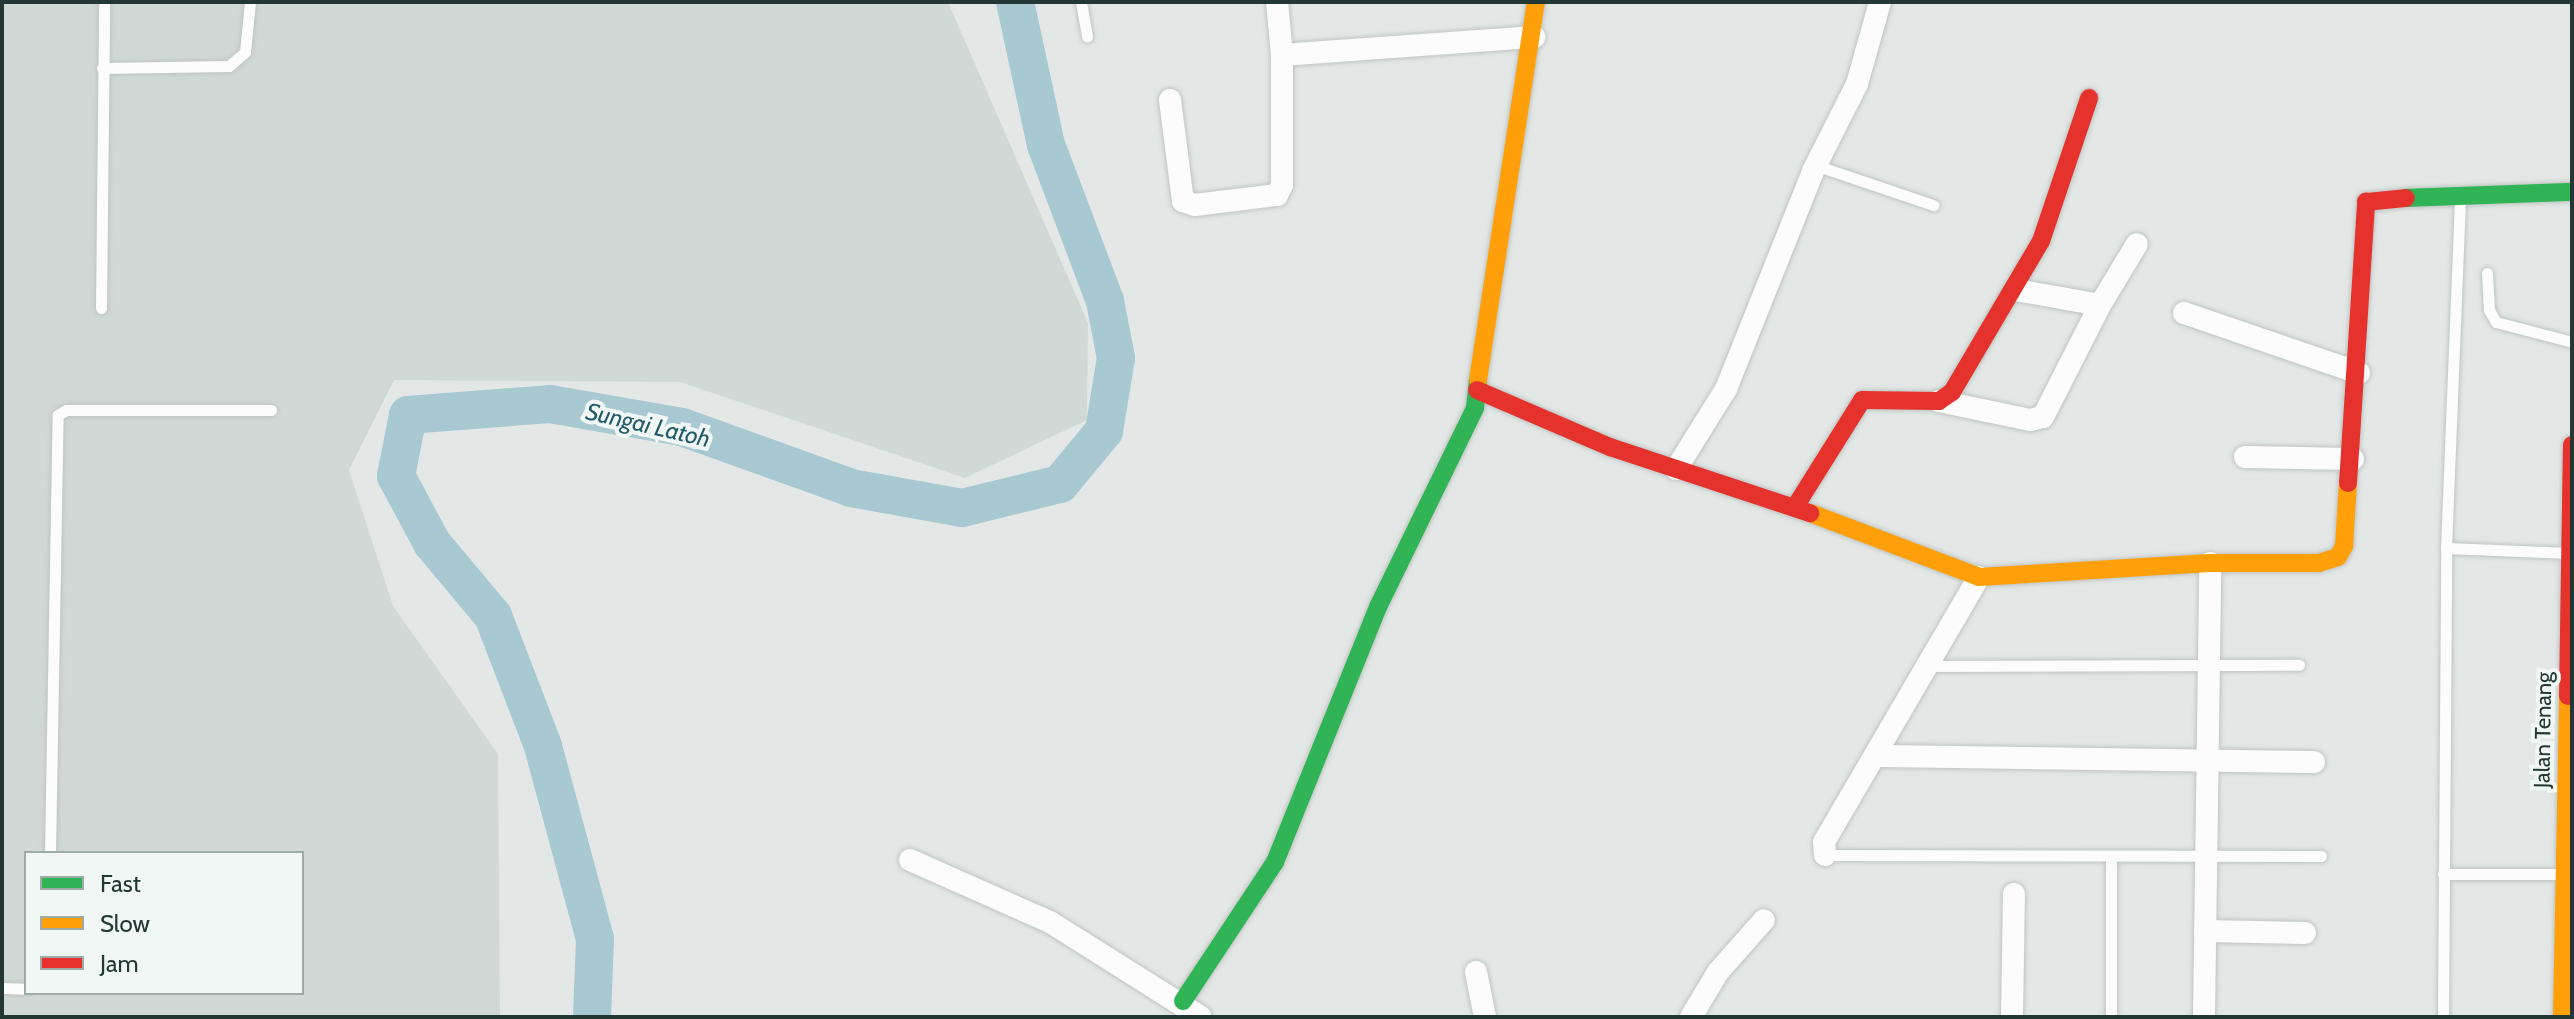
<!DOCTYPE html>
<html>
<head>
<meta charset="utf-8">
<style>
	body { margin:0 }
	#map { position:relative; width:2574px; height:1019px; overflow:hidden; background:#e3e8e6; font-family:Cabin,sans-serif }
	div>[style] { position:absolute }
	.built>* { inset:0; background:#d1d9d6 }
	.river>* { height:38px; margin:-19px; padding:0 19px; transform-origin:19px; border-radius:19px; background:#a8c8d2 }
	.roads { filter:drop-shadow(0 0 2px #c0c5c3) drop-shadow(0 0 2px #c0c5c3) }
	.lane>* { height:11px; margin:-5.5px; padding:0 5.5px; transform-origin:5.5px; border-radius:5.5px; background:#fbfcfb }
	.street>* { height:22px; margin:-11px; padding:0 11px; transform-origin:11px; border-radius:11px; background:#fbfcfb }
	.fast>* { height:18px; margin:-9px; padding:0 9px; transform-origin:9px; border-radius:9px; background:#30b455 }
	.slow>* { height:18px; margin:-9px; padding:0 9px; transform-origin:9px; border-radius:9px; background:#ff9f0a }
	.jam>* { height:18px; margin:-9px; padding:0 9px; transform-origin:9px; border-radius:9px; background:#e5322d }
	span { translate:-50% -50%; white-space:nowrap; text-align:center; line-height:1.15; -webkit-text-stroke:8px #f1f7f4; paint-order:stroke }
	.street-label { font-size:22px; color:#233834 }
	.water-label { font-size:24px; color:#255b6d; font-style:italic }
	.frame { position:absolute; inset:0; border:4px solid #233834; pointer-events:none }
	.legend { position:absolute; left:24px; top:851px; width:280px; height:144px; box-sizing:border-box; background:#f1f7f4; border:2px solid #9faba7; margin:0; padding:10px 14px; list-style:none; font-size:24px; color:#233834 }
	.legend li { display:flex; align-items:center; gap:16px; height:40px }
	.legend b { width:40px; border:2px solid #9faba7 }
</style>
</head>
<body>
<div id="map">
	<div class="built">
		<div style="clip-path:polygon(evenodd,2px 2px,948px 2px,1088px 323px,1087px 420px,965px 478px,680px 382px,394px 380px,349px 470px,393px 606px,498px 754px,500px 1017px,2px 1017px,2px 2px,26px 853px,302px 853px,302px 993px,26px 993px,26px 853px)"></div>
	</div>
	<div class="river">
		<div style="left:592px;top:1017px;width:78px;rotate:-87.8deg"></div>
		<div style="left:595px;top:939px;width:200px;rotate:-105.1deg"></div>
		<div style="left:543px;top:746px;width:139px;rotate:-111deg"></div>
		<div style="left:493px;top:616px;width:95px;rotate:-129.9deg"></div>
		<div style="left:432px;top:543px;width:76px;rotate:-118.2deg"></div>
		<div style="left:396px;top:476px;width:62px;rotate:-78.9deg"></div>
		<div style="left:408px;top:415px;width:142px;rotate:-4.4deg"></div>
		<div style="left:550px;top:404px;width:134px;rotate:9.9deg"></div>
		<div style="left:682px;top:427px;width:180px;rotate:19.8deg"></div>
		<div style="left:851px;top:488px;width:113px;rotate:10.2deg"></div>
		<div style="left:962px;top:508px;width:101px;rotate:-13.8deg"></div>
		<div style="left:1060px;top:484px;width:69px;rotate:-50.3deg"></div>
		<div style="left:1104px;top:431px;width:74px;rotate:-80.7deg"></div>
		<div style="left:1116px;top:358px;width:58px;rotate:-100.9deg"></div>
		<div style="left:1105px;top:301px;width:167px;rotate:-110.7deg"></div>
		<div style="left:1046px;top:145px;width:146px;rotate:-102.2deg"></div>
	</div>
	<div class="roads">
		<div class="lane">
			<div style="left:1081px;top:2px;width:35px;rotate:80deg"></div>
			<div style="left:102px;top:68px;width:127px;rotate:-0.9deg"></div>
			<div style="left:229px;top:66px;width:21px;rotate:-41deg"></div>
			<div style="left:245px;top:52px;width:50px;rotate:-84.3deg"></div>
			<div style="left:1815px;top:165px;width:125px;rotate:18.7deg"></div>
			<div style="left:2487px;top:273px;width:37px;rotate:87deg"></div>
			<div style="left:2489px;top:310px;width:14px;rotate:60deg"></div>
			<div style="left:2496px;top:322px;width:79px;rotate:14.7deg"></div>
			<div style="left:101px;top:308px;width:306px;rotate:-89.4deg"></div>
			<div style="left:2446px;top:548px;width:124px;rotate:2.3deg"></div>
			<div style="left:1929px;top:666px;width:370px;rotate:-0.2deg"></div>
			<div style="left:50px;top:853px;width:438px;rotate:-89deg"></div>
			<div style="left:58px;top:415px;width:9px;rotate:-32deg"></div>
			<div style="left:66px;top:410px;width:205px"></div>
			<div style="left:1825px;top:855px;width:496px;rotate:0.1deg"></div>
			<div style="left:2111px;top:858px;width:159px;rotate:90deg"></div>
			<div style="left:2443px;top:874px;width:120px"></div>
			<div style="left:2px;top:988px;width:24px;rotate:2deg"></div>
			<div style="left:2443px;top:1017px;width:469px;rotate:-89.6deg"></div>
			<div style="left:2446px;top:548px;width:354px;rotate:-87.7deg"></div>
		</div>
		<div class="street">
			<div style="left:1282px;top:55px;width:253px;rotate:-4.1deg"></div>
			<div style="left:1170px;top:100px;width:102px;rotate:82.7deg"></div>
			<div style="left:1183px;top:201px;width:13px;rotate:18deg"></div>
			<div style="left:1195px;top:205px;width:83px;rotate:-7deg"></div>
			<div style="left:1277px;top:195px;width:11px;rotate:-63deg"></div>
			<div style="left:1282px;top:185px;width:130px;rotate:-90deg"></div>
			<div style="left:1282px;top:55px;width:53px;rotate:-95.4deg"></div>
			<div style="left:2016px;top:290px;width:85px;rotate:10.1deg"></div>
			<div style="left:2100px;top:305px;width:71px;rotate:-58.8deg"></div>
			<div style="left:2184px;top:313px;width:185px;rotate:18.9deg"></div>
			<div style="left:1939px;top:401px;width:93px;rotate:11.8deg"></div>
			<div style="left:2030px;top:420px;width:13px;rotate:-13deg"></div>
			<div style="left:2043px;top:417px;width:126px;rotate:-63deg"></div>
			<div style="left:2245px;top:457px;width:108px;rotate:1.1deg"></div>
			<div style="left:1676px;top:469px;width:94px;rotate:-58deg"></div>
			<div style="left:1726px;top:389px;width:235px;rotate:-68.2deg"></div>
			<div style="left:1813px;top:171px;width:97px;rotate:-63.2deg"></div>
			<div style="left:1857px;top:84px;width:85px;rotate:-74.3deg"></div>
			<div style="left:1876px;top:756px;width:438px;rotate:0.8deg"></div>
			<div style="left:1825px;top:855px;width:13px;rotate:-94deg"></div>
			<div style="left:1824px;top:842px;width:307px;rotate:-59.7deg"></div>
			<div style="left:910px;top:860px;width:153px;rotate:23.9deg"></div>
			<div style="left:1050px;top:922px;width:178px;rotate:32.2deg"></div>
			<div style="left:2205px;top:931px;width:100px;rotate:1.1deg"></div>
			<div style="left:1476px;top:972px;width:46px;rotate:78.7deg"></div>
			<div style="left:1691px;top:1017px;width:52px;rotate:-59deg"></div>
			<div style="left:1718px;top:972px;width:69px;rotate:-48.5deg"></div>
			<div style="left:2012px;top:1017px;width:123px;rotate:-89.1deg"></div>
			<div style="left:2204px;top:1017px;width:454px;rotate:-89.2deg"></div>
		</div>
		<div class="fast">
			<div style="left:2406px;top:198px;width:166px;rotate:-2.1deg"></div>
			<div style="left:1183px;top:1001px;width:167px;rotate:-56.5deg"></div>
			<div style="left:1275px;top:862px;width:275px;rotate:-68deg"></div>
			<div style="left:1378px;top:607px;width:221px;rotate:-64deg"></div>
			<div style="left:1475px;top:408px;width:28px;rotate:-84deg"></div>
		</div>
		<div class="slow">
			<div style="left:1478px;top:380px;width:382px;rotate:-81.3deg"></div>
			<div style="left:1810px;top:513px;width:181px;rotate:20.7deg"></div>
			<div style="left:1979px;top:577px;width:231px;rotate:-3.5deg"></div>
			<div style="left:2210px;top:563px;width:109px"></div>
			<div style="left:2319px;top:563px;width:20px;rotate:-18deg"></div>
			<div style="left:2338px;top:557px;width:13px;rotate:-61deg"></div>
			<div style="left:2344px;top:546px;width:63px;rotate:-86.4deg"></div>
			<div style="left:2562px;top:1017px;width:321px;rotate:-88.9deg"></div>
		</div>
		<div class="jam">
			<div style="left:1477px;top:390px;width:145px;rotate:23.2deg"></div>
			<div style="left:1610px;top:447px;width:211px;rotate:18.3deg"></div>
			<div style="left:2348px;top:483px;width:282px;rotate:-86.3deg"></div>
			<div style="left:2366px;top:202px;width:40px;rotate:-5.7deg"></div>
			<div style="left:1795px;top:507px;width:126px;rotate:-57.9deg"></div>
			<div style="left:1862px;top:400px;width:77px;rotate:0.7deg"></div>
			<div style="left:1939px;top:401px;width:16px;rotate:-35deg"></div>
			<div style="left:1952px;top:392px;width:175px;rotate:-59.5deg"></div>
			<div style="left:2041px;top:241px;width:151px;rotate:-71.4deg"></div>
			<div style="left:2568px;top:696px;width:251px;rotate:-89.1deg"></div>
		</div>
	</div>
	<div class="street-label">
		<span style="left:2543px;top:730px;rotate:-89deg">Jalan Tenang</span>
	</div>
	<div class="water-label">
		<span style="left:648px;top:425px;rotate:13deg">Sungai Latoh</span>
	</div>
	<div class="frame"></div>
	<ul class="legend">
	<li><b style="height:10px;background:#30b455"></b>Fast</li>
	<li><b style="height:10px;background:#ff9f0a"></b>Slow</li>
	<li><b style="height:10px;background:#e5322d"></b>Jam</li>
	</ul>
</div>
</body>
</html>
